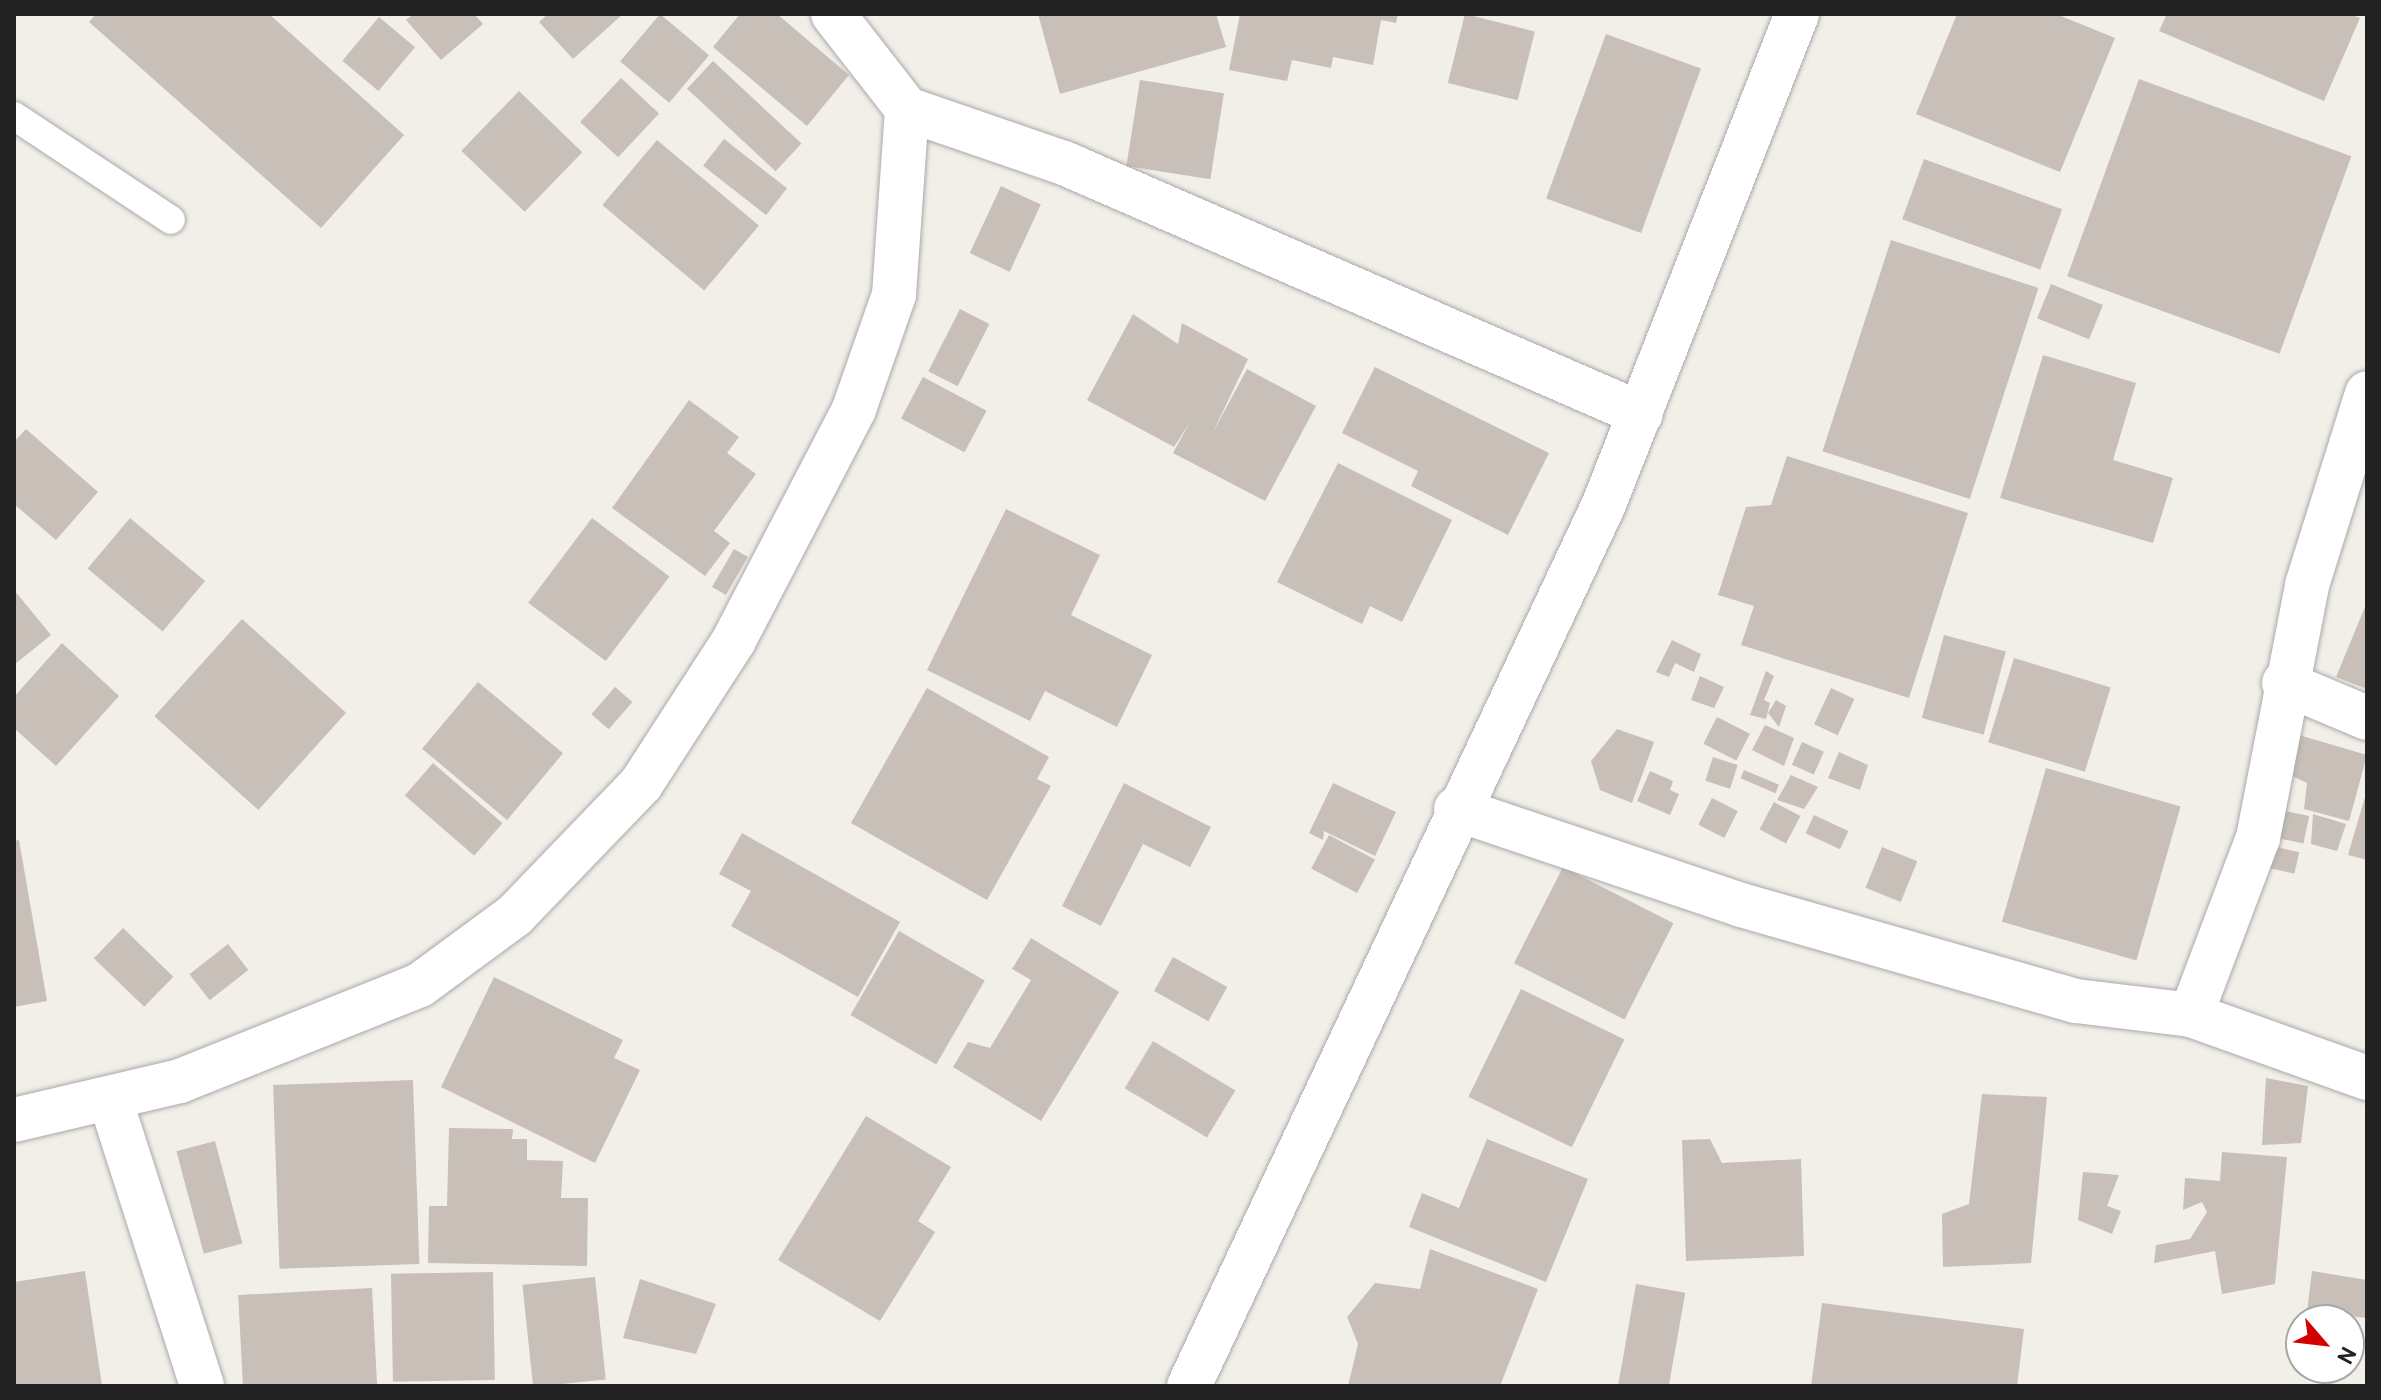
<!DOCTYPE html>
<html>
<head>
<meta charset="utf-8">
<style>
	body { margin:0 }
	#map { position:relative; width:2381px; height:1400px; overflow:hidden; background:#f2efe9; font-family:Overpass,sans-serif }
	div>[style] { position:absolute }
	.building>* { inset:0; background:#c7bfb8; transform-origin:0 0 }
	.roads { filter:drop-shadow(0 0 2px #a9a9a9) drop-shadow(0 0 2px #a9a9a9) }
	.service>* { height:28px; margin:-14px; padding:0 14px; transform-origin:14px; border-radius:14px; background:#fff }
	.minor>* { height:44px; margin:-22px; padding:0 22px; transform-origin:22px; border-radius:22px; background:#fff }
	span { translate:-50% -50%; white-space:nowrap; text-align:center; line-height:1.15; -webkit-text-stroke:8px #fff; paint-order:stroke }
	.frame { position:absolute; inset:0; border:16px solid #222; pointer-events:none }
	.north { position:absolute; left:2285px; top:1304px; width:80px; height:80px; box-sizing:border-box; background:#fff; border:2px solid #a7a7a7; border-radius:50%; rotate:118deg; font-size:22px; font-weight:700; line-height:32px; text-align:center; color:#222 }
	.north::after { content:''; display:block; margin:auto; width:28px; height:36px; background:#d40000; clip-path:polygon(50% 0,100% 100%,50% 72%,0 100%) }
</style>
</head>
<body>
<div id="map">
	<div class="building">
		<div style="clip-path:polygon(96px 14px,269px 14px,404px 135px,321px 228px,89px 22px)"></div>
		<div style="clip-path:polygon(414px 14px,474px 14px,483px 24px,441px 60px,406px 20px)"></div>
		<div style="clip-path:polygon(548px 14px,623px 14px,573px 59px,539px 22px)"></div>
		<div style="left:660px;top:14px;width:64px;height:62px;rotate:40deg"></div>
		<div style="clip-path:polygon(740px 14px,777px 14px,849px 75px,807px 126px,713px 47px)"></div>
		<div style="clip-path:polygon(1038px 14px,1216px 14px,1226px 47px,1060px 94px)"></div>
		<div style="clip-path:polygon(1240px 14px,1398px 14px,1396px 23px,1381px 20px,1373px 65px,1333px 57px,1331px 68px,1292px 60px,1287px 81px,1229px 70px)"></div>
		<div style="left:1465px;top:14px;width:72px;height:71px;rotate:14deg"></div>
		<div style="clip-path:polygon(1957px 14px,2056px 14px,2115px 38px,2060px 172px,1916px 114px)"></div>
		<div style="clip-path:polygon(2167px 14px,2350px 14px,2360px 18px,2324px 101px,2159px 31px)"></div>
		<div style="left:379px;top:17px;width:47px;height:57px;rotate:40deg"></div>
		<div style="left:1606px;top:34px;width:101px;height:175px;rotate:20deg"></div>
		<div style="left:713px;top:61px;width:121px;height:38px;rotate:43deg"></div>
		<div style="left:621px;top:78px;width:52px;height:60px;rotate:43deg"></div>
		<div style="left:2139px;top:79px;width:226px;height:210px;rotate:20deg"></div>
		<div style="left:1140px;top:80px;width:85px;height:87px;rotate:9deg"></div>
		<div style="left:519px;top:91px;width:88px;height:83px;rotate:44deg"></div>
		<div style="left:724px;top:139px;width:80px;height:34px;rotate:38deg"></div>
		<div style="left:657px;top:140px;width:133px;height:85px;rotate:40deg"></div>
		<div style="left:1924px;top:159px;width:147px;height:64px;rotate:20deg"></div>
		<div style="left:1001px;top:186px;width:44px;height:74px;rotate:25deg"></div>
		<div style="left:1891px;top:240px;width:155px;height:222px;rotate:18deg"></div>
		<div style="left:2051px;top:284px;width:56px;height:37px;rotate:22deg"></div>
		<div style="left:960px;top:309px;width:33px;height:70px;rotate:27deg"></div>
		<div style="clip-path:polygon(1133px 314px,1178px 344px,1182px 323px,1248px 359px,1212px 434px,1247px 369px,1316px 406px,1265px 501px,1173px 453px,1190px 422px,1174px 447px,1087px 400px)"></div>
		<div style="clip-path:polygon(2043px 355px,2136px 383px,2113px 460px,2173px 478px,2153px 543px,2000px 498px)"></div>
		<div style="clip-path:polygon(1375px 367px,1549px 453px,1508px 535px,1411px 486px,1418px 471px,1342px 433px)"></div>
		<div style="left:923px;top:377px;width:72px;height:47px;rotate:28deg"></div>
		<div style="clip-path:polygon(689px 400px,739px 437px,727px 453px,756px 474px,714px 531px,730px 543px,705px 576px,612px 508px)"></div>
		<div style="clip-path:polygon(26px 429px,98px 492px,56px 540px,14px 504px,14px 442px)"></div>
		<div style="clip-path:polygon(1787px 456px,1968px 513px,1909px 698px,1741px 645px,1754px 606px,1718px 595px,1746px 507px,1771px 505px)"></div>
		<div style="clip-path:polygon(1338px 463px,1452px 520px,1402px 622px,1370px 606px,1362px 624px,1277px 582px)"></div>
		<div style="clip-path:polygon(1006px 509px,1100px 555px,1071px 615px,1152px 655px,1117px 727px,1045px 691px,1030px 721px,927px 670px)"></div>
		<div style="left:130px;top:518px;width:98px;height:66px;rotate:40deg"></div>
		<div style="left:592px;top:518px;width:97px;height:106px;rotate:37deg"></div>
		<div style="left:734px;top:549px;width:16px;height:44px;rotate:30deg"></div>
		<div style="clip-path:polygon(14px 590px,51px 635px,14px 665px)"></div>
		<div style="clip-path:polygon(2367px 602px,2367px 689px,2336px 677px)"></div>
		<div style="left:242px;top:619px;width:140px;height:131px;rotate:42deg"></div>
		<div style="left:1944px;top:635px;width:64px;height:86px;rotate:15deg"></div>
		<div style="clip-path:polygon(1672px 640px,1701px 654px,1694px 672px,1675px 663px,1669px 677px,1656px 672px)"></div>
		<div style="clip-path:polygon(62px 643px,119px 696px,56px 766px,14px 728px,14px 697px)"></div>
		<div style="left:2014px;top:658px;width:101px;height:88px;rotate:17deg"></div>
		<div style="clip-path:polygon(1766px 671px,1774px 676px,1764px 700px,1770px 703px,1766px 719px,1750px 715px)"></div>
		<div style="clip-path:polygon(1700px 676px,1724px 687px,1714px 708px,1691px 700px)"></div>
		<div style="left:478px;top:682px;width:111px;height:87px;rotate:40deg"></div>
		<div style="left:615px;top:687px;width:23px;height:36px;rotate:41deg"></div>
		<div style="clip-path:polygon(927px 688px,1049px 757px,1037px 779px,1051px 786px,987px 900px,851px 823px)"></div>
		<div style="left:1831px;top:688px;width:26px;height:40px;rotate:25deg"></div>
		<div style="clip-path:polygon(1776px 700px,1786px 706px,1779px 727px,1768px 713px)"></div>
		<div style="left:1717px;top:717px;width:37px;height:30px;rotate:27deg"></div>
		<div style="clip-path:polygon(1765px 725px,1794px 738px,1784px 766px,1752px 750px)"></div>
		<div style="clip-path:polygon(1617px 729px,1654px 742px,1632px 803px,1600px 790px,1591px 761px)"></div>
		<div style="clip-path:polygon(2292px 733px,2367px 755px,2349px 821px,2304px 809px,2307px 783px,2282px 771px)"></div>
		<div style="left:1802px;top:742px;width:24px;height:25px;rotate:24deg"></div>
		<div style="clip-path:polygon(1839px 752px,1868px 765px,1860px 790px,1828px 778px)"></div>
		<div style="left:1713px;top:757px;width:26px;height:25px;rotate:18deg"></div>
		<div style="left:433px;top:763px;width:92px;height:43px;rotate:41deg"></div>
		<div style="left:2046px;top:768px;width:140px;height:160px;rotate:16deg"></div>
		<div style="left:1744px;top:770px;width:38px;height:9px;rotate:23deg"></div>
		<div style="clip-path:polygon(1650px 771px,1673px 781px,1670px 790px,1679px 794px,1670px 815px,1637px 801px)"></div>
		<div style="clip-path:polygon(1791px 775px,1818px 787px,1804px 809px,1777px 800px)"></div>
		<div style="clip-path:polygon(1124px 783px,1211px 827px,1190px 867px,1143px 844px,1101px 926px,1062px 906px)"></div>
		<div style="clip-path:polygon(1333px 783px,1396px 812px,1375px 856px,1324px 831px,1323px 840px,1309px 833px)"></div>
		<div style="clip-path:polygon(2367px 790px,2367px 860px,2348px 855px)"></div>
		<div style="left:1712px;top:798px;width:29px;height:30px;rotate:27deg"></div>
		<div style="left:1774px;top:802px;width:30px;height:31px;rotate:28deg"></div>
		<div style="left:2276px;top:809px;width:34px;height:28px;rotate:12deg"></div>
		<div style="clip-path:polygon(2313px 814px,2346px 824px,2337px 851px,2311px 844px)"></div>
		<div style="left:1814px;top:815px;width:38px;height:20px;rotate:25deg"></div>
		<div style="clip-path:polygon(742px 833px,900px 922px,858px 997px,731px 926px,751px 891px,719px 874px)"></div>
		<div style="left:1329px;top:835px;width:52px;height:38px;rotate:28deg"></div>
		<div style="clip-path:polygon(19px 840px,47px 1001px,14px 1007px,14px 841px)"></div>
		<div style="left:2272px;top:846px;width:28px;height:22px;rotate:13deg"></div>
		<div style="left:1882px;top:847px;width:38px;height:44px;rotate:22deg"></div>
		<div style="left:1563px;top:867px;width:124px;height:108px;rotate:27deg"></div>
		<div style="left:123px;top:928px;width:70px;height:42px;rotate:44deg"></div>
		<div style="left:899px;top:931px;width:99px;height:97px;rotate:30deg"></div>
		<div style="clip-path:polygon(1031px 938px,1119px 992px,1041px 1121px,953px 1067px,968px 1042px,990px 1048px,1031px 980px,1012px 969px)"></div>
		<div style="left:228px;top:944px;width:33px;height:49px;rotate:52deg"></div>
		<div style="left:1173px;top:957px;width:62px;height:39px;rotate:29deg"></div>
		<div style="clip-path:polygon(494px 977px,623px 1040px,614px 1058px,640px 1070px,595px 1163px,441px 1087px)"></div>
		<div style="left:1521px;top:989px;width:115px;height:120px;rotate:26deg"></div>
		<div style="left:1153px;top:1041px;width:96px;height:55px;rotate:31deg"></div>
		<div style="clip-path:polygon(2266px 1078px,2308px 1086px,2301px 1143px,2262px 1145px)"></div>
		<div style="left:413px;top:1080px;width:184px;height:140px;rotate:88deg"></div>
		<div style="clip-path:polygon(1982px 1094px,2047px 1097px,2031px 1263px,1943px 1267px,1942px 1214px,1969px 1204px)"></div>
		<div style="clip-path:polygon(866px 1116px,951px 1167px,918px 1221px,935px 1232px,880px 1321px,778px 1260px)"></div>
		<div style="clip-path:polygon(449px 1128px,513px 1129px,512px 1139px,527px 1139px,527px 1160px,563px 1161px,561px 1198px,588px 1198px,587px 1266px,428px 1263px,429px 1206px,447px 1206px)"></div>
		<div style="clip-path:polygon(1487px 1139px,1588px 1179px,1546px 1282px,1409px 1227px,1422px 1193px,1459px 1208px)"></div>
		<div style="clip-path:polygon(1710px 1139px,1722px 1163px,1801px 1159px,1804px 1256px,1686px 1261px,1682px 1140px)"></div>
		<div style="left:215px;top:1141px;width:106px;height:40px;rotate:75deg"></div>
		<div style="clip-path:polygon(2222px 1152px,2287px 1157px,2275px 1284px,2222px 1294px,2215px 1251px,2154px 1263px,2156px 1245px,2190px 1239px,2207px 1212px,2202px 1202px,2183px 1210px,2185px 1178px,2220px 1181px)"></div>
		<div style="clip-path:polygon(2083px 1172px,2119px 1175px,2107px 1206px,2121px 1211px,2112px 1234px,2078px 1220px)"></div>
		<div style="clip-path:polygon(1430px 1249px,1538px 1289px,1500px 1386px,1348px 1386px,1358px 1344px,1347px 1317px,1375px 1283px,1420px 1289px)"></div>
		<div style="clip-path:polygon(85px 1271px,102px 1386px,14px 1386px,14px 1282px)"></div>
		<div style="clip-path:polygon(2312px 1271px,2367px 1280px,2367px 1318px,2307px 1312px)"></div>
		<div style="left:493px;top:1272px;width:108px;height:102px;rotate:89deg"></div>
		<div style="left:595px;top:1277px;width:103px;height:73px;rotate:84deg"></div>
		<div style="clip-path:polygon(640px 1279px,716px 1304px,696px 1354px,623px 1338px)"></div>
		<div style="left:1636px;top:1284px;width:50px;height:104px;rotate:10deg"></div>
		<div style="left:372px;top:1288px;width:98px;height:134px;rotate:87deg"></div>
		<div style="clip-path:polygon(1822px 1303px,2024px 1329px,2017px 1386px,1811px 1386px)"></div>
	</div>
	<div class="roads">
		<div class="service">
			<div style="left:14px;top:116px;width:188px;rotate:33.5deg"></div>
		</div>
		<div class="minor">
			<div style="left:833px;top:14px;width:120px;rotate:52.1deg"></div>
			<div style="left:907px;top:109px;width:166px;rotate:19deg"></div>
			<div style="left:1064px;top:163px;width:629px;rotate:23.51deg"></div>
			<div style="left:2284px;top:683px;width:90px;rotate:22.9deg"></div>
			<div style="left:1456px;top:809px;width:301px;rotate:18.6deg"></div>
			<div style="left:1741px;top:905px;width:348px;rotate:16deg"></div>
			<div style="left:2076px;top:1001px;width:116px;rotate:6.9deg"></div>
			<div style="left:2191px;top:1015px;width:187px;rotate:19.7deg"></div>
			<div style="left:2191px;top:1015px;width:189px;rotate:-69.3deg"></div>
			<div style="left:2258px;top:838px;width:258px;rotate:-79deg"></div>
			<div style="left:2307px;top:585px;width:201px;rotate:-72.6deg"></div>
			<div style="left:110px;top:1099px;width:301px;rotate:72.2deg"></div>
			<div style="left:14px;top:1120px;width:171px;rotate:-13.2deg"></div>
			<div style="left:180px;top:1081px;width:258px;rotate:-21.8deg"></div>
			<div style="left:420px;top:985px;width:118px;rotate:-36.4deg"></div>
			<div style="left:515px;top:915px;width:182px;rotate:-46.1deg"></div>
			<div style="left:641px;top:784px;width:171px;rotate:-57.1deg"></div>
			<div style="left:734px;top:640px;width:260px;rotate:-62.5deg"></div>
			<div style="left:854px;top:409px;width:121px;rotate:-70.7deg"></div>
			<div style="left:894px;top:295px;width:186px;rotate:-86deg"></div>
			<div style="left:1189px;top:1386px;width:975px;rotate:-64.8deg"></div>
			<div style="left:1604px;top:504px;width:527px;rotate:-68.5deg"></div>
		</div>
	</div>
	<div class="frame"></div>
	<div class="north">N</div>
</div>
</body>
</html>
